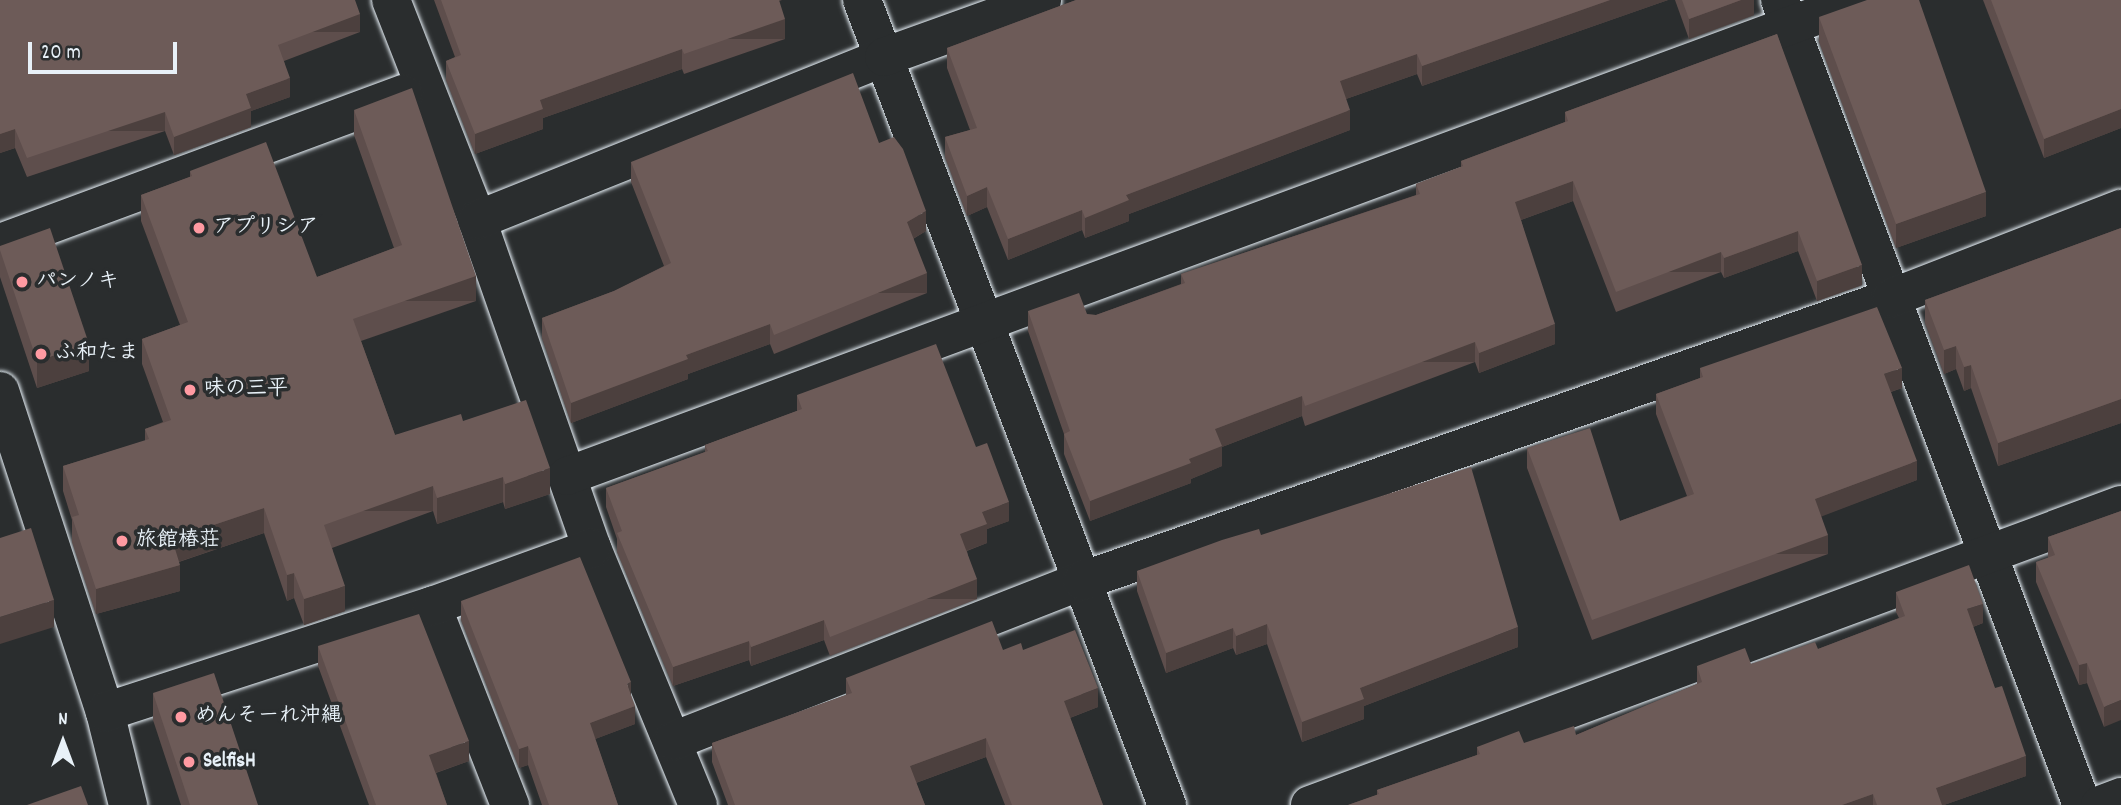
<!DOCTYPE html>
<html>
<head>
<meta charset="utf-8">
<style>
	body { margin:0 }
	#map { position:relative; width:2121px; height:805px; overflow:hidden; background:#2a2d2e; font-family:Dekko,"Klee One",sans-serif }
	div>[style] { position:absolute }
	.roads { filter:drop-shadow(0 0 2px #e8f1f8) drop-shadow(0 0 2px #e8f1f8) }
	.minor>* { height:38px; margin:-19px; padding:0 19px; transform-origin:19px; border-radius:19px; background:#2a2d2e }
	.wall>* { inset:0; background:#5e4e4c }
	.shaded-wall>* { inset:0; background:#4c403e; transform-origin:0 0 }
	.building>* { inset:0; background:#6d5b58 }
	.dots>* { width:19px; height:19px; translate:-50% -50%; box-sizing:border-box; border:4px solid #2a2d2e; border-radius:50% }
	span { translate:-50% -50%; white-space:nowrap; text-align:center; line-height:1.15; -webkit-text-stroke:7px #2a2d2e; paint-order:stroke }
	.poi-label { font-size:21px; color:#e8f1f8; font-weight:700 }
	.left { translate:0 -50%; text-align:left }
	.north { position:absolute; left:28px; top:707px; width:70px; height:70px; -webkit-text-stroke:5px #2a2d2e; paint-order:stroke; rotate:0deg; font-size:19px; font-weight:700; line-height:28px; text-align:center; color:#e8f1f8 }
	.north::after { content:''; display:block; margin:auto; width:24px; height:32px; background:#e8f1f8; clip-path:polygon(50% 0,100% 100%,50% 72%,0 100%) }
	.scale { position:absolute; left:28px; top:42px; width:149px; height:32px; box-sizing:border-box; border:4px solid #e8f1f8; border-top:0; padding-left:9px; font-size:21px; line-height:24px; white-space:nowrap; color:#e8f1f8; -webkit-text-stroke:5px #2a2d2e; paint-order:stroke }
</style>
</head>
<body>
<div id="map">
	<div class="roads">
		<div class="minor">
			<div style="left:391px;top:0;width:236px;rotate:68.6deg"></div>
			<div style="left:477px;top:220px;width:348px;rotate:70.7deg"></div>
			<div style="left:592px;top:548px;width:278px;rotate:67.6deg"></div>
			<div style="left:862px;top:0;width:861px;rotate:69.25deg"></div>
			<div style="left:1780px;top:0;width:860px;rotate:69.44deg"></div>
			<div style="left:477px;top:220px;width:438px;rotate:-21.8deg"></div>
			<div style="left:884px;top:57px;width:168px;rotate:-19.8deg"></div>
			<div style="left:0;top:243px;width:430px;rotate:-20.3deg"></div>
			<div style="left:0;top:391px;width:338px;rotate:71.9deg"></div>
			<div style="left:105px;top:712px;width:96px;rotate:76.1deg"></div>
			<div style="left:567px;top:476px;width:1377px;rotate:-20.22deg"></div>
			<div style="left:432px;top:606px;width:214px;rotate:68.6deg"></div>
			<div style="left:105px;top:712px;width:344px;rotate:-18deg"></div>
			<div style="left:432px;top:606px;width:170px;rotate:-19.9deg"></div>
			<div style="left:673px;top:741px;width:439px;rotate:-21.4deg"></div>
			<div style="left:1082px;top:581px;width:857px;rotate:-19.28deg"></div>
			<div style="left:1891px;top:298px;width:247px;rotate:-21.2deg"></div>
			<div style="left:1310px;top:805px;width:865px;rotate:-20.3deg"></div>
			<div style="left:2100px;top:805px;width:22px;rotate:-21deg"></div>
		</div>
	</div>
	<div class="wall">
		<div style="clip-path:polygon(0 0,360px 32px,284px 61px,290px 97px,251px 111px,251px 127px,174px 155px,165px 131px,27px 177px,15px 148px,0 153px)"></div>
		<div style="clip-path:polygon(434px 0,782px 0,779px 1px,785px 39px,684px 74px,682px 69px,543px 118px,543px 129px,475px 154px,446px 80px,446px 61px,455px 57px)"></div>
		<div style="clip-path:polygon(1076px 0,1668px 0,1422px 86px,1417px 74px,1346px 99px,1350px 130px,1129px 214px,1129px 221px,1085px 238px,1082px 230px,1008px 260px,987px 207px,967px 216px,945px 157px,945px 137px,970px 130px,947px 68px,947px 48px)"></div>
		<div style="clip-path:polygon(1675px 0,1754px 0,1754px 15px,1689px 39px)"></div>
		<div style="clip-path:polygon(1983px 0,2121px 0,2121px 128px,2044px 158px)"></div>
		<div style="clip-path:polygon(1819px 17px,1986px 216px,1896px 248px,1819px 42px)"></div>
		<div style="clip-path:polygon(1777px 34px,1862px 285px,1817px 301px,1798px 251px,1724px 278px,1721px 272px,1616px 312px,1573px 201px,1521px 220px,1555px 344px,1479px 373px,1475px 362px,1305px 426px,1302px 416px,1222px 447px,1222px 466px,1191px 479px,1191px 483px,1090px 521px,1064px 454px,1064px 434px,1028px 331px,1028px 311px,1096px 315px,1181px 284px,1181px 274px,1416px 195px,1416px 184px,1461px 167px,1461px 161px,1565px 122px,1565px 112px)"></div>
		<div style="clip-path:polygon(354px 110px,476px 301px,361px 341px,395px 435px,463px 421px,550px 494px,505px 509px,503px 502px,437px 524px,433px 511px,332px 548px,345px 611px,304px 625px,294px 598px,287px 601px,264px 533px,179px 562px,180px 591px,96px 614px,72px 542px,72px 520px,63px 491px,63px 466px,145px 441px,145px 429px,163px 422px,142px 364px,142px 339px,180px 325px,141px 221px,141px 195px,190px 177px,190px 171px,317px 277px,394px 248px,354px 135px)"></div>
		<div style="clip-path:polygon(879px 143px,926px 231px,913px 239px,927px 293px,774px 354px,770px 344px,688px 374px,688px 379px,571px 423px,542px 338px,542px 318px,614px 291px,664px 266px,631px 182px,631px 162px)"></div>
		<div style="clip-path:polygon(2121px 228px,2121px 423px,1998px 466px,1971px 388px,1964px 391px,1956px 369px,1944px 374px,1925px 323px,1925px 300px)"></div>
		<div style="clip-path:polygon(0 246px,89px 371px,37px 388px,0 277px)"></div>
		<div style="clip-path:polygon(1700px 368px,1902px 388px,1891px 392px,1917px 480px,1821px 516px,1828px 554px,1592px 640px,1527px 468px,1527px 448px,1620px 521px,1687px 496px,1656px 414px,1656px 394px,1700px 378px)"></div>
		<div style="clip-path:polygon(797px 395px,976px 447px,1009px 521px,987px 529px,987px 543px,967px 551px,977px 599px,830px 656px,824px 640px,751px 666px,749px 660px,673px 686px,617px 552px,617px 539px,606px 507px,606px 488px,705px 452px,705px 445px,797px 411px)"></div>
		<div style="clip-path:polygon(2121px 511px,2104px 727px,2087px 683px,2079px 685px,2036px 582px,2036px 562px,2048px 558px,2048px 537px)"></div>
		<div style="clip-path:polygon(1261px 535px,1518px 647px,1364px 706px,1364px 719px,1302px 742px,1267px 644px,1236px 655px,1233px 648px,1166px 673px,1137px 591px,1137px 571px)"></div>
		<div style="clip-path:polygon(1896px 592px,1983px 623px,1973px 627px,2026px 776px,1944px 805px,1348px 805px,1377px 795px,1377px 790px,1477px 755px,1477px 747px,1524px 743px,1576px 735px,1697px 684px,1697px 666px,1751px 664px,1818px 649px,1899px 618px,1896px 612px)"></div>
		<div style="clip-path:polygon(461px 601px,631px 696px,635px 724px,595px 739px,618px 805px,542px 805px,528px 765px,519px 768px,461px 620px)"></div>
		<div style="clip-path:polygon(318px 646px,469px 761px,436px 773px,447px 805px,369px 805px,318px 666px)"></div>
		<div style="clip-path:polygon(1003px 650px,1023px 650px,1098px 707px,1070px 718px,1103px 805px,1005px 805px,986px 757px,916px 783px,925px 805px,728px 805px,712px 762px,712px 743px,846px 695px,846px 678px)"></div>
		<div style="clip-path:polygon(153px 693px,258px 805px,181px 805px,153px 720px)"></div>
	</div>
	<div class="shaded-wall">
		<div style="clip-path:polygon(1610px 0,1668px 0,1422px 86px,1422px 66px)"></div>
		<div style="clip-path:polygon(1741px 0,1754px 0,1754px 15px,1689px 39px,1689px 19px)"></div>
		<div style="left:360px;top:14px;width:18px;height:88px;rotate:90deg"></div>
		<div style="left:785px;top:19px;width:20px;height:107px;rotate:90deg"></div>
		<div style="clip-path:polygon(682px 49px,682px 69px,543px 118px,543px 129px,475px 154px,475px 134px,540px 100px)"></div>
		<div style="clip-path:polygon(1417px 54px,1417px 74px,1340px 101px,1340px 81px)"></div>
		<div style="clip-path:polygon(290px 78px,290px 97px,251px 111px,251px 127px,174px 155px,174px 137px,246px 94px)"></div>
		<div style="clip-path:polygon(2121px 109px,2121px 128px,2044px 158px,2044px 139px)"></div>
		<div style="clip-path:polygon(1350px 110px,1350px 130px,1129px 214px,1129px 221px,1085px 238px,1085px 218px,1126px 195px)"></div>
		<div style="left:165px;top:112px;width:19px;height:145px;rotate:90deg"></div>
		<div style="clip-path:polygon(15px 129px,15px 148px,0 153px,0 134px)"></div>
		<div style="clip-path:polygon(1573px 181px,1573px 201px,1515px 222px,1515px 202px)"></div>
		<div style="clip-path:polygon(987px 187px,987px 207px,967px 216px,967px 196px)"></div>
		<div style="clip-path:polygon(1986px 192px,1986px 216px,1896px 248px,1896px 224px)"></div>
		<div style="clip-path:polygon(1082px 210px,1082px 230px,1008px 260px,1008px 239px)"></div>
		<div style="clip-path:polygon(926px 211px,926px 231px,907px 242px,907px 222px)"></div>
		<div style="clip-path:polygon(1798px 231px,1798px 251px,1724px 278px,1724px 258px)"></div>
		<div style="left:1721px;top:252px;width:20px;height:112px;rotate:90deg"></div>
		<div style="clip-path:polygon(1862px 265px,1862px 285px,1817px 301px,1817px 281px)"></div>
		<div style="left:927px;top:273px;width:20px;height:165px;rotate:90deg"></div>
		<div style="left:476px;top:276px;width:25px;height:130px;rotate:90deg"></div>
		<div style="clip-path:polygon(770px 324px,770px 344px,688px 374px,688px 379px,571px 423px,571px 403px,686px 355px)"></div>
		<div style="clip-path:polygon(1555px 324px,1555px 344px,1479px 373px,1479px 353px)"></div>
		<div style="left:1475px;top:342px;width:20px;height:182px;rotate:90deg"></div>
		<div style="clip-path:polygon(89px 344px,89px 371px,37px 388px,37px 361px)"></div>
		<div style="clip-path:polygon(1956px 346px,1956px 369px,1944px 374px,1944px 350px)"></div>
		<div style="clip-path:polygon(1971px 365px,1971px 388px,1964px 391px,1964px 367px)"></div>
		<div style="clip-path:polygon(1902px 368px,1902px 388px,1884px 394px,1884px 374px)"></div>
		<div style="clip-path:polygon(1302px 396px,1302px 416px,1222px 447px,1222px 466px,1191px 479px,1191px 483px,1090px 521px,1090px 501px,1189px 459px,1215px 429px)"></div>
		<div style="clip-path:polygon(2121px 399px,2121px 423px,1998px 466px,1998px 443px)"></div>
		<div style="clip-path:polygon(1917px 461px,1917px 480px,1815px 519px,1815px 499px)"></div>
		<div style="clip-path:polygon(550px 468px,550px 494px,505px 509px,505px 484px)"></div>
		<div style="clip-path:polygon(503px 477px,503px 502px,437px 524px,437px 498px)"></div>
		<div style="left:433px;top:486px;width:25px;height:116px;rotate:90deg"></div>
		<div style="clip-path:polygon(1009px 502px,1009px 521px,987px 529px,987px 543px,960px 553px,960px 534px,982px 512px)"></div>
		<div style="clip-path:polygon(264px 508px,264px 533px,172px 564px,172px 539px)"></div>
		<div style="left:1828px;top:535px;width:19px;height:251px;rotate:90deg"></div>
		<div style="clip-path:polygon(180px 565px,180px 591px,96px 614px,96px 589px)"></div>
		<div style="clip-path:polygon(294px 573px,294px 598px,287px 601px,287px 575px)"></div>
		<div style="left:977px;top:579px;width:20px;height:158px;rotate:90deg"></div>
		<div style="clip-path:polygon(345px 586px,345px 611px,304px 625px,304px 599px)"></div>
		<div style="clip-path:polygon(54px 600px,54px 627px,0 644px,0 617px)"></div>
		<div style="clip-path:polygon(1983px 604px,1983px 623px,1967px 629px,1967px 609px)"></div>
		<div style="clip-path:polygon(824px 620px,824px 640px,751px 666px,751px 647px)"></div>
		<div style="clip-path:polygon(1267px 624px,1267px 644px,1236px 655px,1236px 636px)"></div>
		<div style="clip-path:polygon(1518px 627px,1518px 647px,1364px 706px,1364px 719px,1302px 742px,1302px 722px,1360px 688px)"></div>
		<div style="clip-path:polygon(1233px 628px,1233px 648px,1166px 673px,1166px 653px)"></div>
		<div style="clip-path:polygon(749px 641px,749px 660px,673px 686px,673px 667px)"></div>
		<div style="clip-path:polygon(2087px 663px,2087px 683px,2079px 685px,2079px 665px)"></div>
		<div style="clip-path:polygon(631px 682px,631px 701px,627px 684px)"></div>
		<div style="clip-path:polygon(1098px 688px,1098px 707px,1064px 720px,1064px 701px)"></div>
		<div style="clip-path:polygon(2121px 700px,2121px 720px,2104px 727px,2104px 707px)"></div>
		<div style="clip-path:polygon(635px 706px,635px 724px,590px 741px,590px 723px)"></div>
		<div style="clip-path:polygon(986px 738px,986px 757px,910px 785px,910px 766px)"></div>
		<div style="clip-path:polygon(469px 741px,469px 761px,429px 775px,429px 755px)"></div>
		<div style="clip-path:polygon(528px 746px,528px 765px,519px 768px,519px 749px)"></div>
		<div style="clip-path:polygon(2026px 756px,2026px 776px,1944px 805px,1936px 805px,1936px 788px)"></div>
		<div style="clip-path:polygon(1873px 794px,1873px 805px,1842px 805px)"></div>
	</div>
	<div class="building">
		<div style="clip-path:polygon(0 0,355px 0,360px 14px,278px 45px,290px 78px,246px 94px,251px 108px,174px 137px,165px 112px,27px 158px,15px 129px,0 134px)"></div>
		<div style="clip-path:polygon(441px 0,779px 0,785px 19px,684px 54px,682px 49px,540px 100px,543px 109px,475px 134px,446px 61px,461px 55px)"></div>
		<div style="clip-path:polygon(1076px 0,1610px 0,1422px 66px,1417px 54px,1340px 81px,1350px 110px,1126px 195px,1129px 200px,1085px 218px,1082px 210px,1008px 239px,987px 187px,967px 196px,945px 137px,977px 128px,947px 48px)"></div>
		<div style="clip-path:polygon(1682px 0,1741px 0,1689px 19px)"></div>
		<div style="clip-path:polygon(1867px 0,1919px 0,1986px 192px,1896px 224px,1819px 17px)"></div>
		<div style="clip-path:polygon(1991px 0,2121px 0,2121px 109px,2044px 139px)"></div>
		<div style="clip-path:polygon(1777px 34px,1862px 265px,1817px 281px,1798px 231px,1724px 258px,1721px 252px,1616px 292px,1573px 181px,1515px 202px,1555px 324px,1479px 353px,1475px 342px,1305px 406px,1302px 396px,1215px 429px,1222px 446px,1189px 459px,1191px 463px,1090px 501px,1064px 434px,1070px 431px,1028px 311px,1079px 293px,1087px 314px,1096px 315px,1185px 283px,1181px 274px,1420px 194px,1416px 184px,1463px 166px,1461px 161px,1568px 121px,1565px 112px)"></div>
		<div style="clip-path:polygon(853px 73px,879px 143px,894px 137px,903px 149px,926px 211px,907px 222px,927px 273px,774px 335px,770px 324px,686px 355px,688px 359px,571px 403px,542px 318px,614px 291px,671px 263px,631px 162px)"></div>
		<div style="clip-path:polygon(412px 88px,476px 276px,353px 319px,395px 435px,461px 414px,463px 421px,526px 400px,550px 468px,505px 484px,503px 477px,437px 498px,433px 486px,324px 525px,345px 586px,304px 599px,294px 573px,287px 575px,264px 508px,172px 539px,180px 565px,96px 589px,72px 517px,79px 515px,63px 466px,149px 439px,145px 429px,171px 420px,142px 339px,188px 322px,141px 195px,192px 176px,190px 171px,266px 142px,317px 277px,402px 245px,354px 110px)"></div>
		<div style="clip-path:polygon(50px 228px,89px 344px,37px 361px,0 250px,0 246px)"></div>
		<div style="clip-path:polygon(2121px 228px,2121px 399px,1998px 443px,1971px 365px,1964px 367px,1956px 346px,1944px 350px,1925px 300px)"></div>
		<div style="clip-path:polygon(1877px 307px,1902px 368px,1884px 374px,1917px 461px,1815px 499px,1828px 535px,1592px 620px,1527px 448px,1590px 428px,1620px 521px,1694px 494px,1656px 394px,1703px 377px,1700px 368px)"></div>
		<div style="clip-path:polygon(936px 344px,976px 447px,987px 443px,1009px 502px,982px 512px,987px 524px,960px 534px,977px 579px,830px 637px,824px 620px,751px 647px,749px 641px,673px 667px,617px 533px,622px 531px,606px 488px,708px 451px,705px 445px,802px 409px,797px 395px)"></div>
		<div style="clip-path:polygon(1471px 467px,1518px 627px,1360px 688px,1364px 699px,1302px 722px,1267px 624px,1236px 636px,1233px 628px,1166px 653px,1137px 571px,1222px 540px,1259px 529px,1261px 535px)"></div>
		<div style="clip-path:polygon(2121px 511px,2121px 700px,2104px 707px,2087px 663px,2079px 665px,2036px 562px,2055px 555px,2048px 537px)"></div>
		<div style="clip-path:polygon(31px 528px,54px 600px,0 617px,0 538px)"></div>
		<div style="clip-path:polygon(580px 557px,631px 682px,627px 684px,635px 706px,590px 723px,618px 805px,549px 805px,528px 746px,519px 749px,461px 601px)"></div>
		<div style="clip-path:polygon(1969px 565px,1983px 604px,1967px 609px,1995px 688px,2002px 686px,2026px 756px,1936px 788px,1942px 805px,1877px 805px,1873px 794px,1842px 805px,1348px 805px,1379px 794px,1377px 790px,1480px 754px,1477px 747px,1519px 731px,1524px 743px,1574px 726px,1576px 735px,1702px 682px,1697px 666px,1745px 648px,1751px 664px,1815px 642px,1818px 649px,1905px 616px,1896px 592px)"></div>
		<div style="clip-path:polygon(419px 614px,469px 741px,429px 755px,447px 805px,376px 805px,318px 646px)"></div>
		<div style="clip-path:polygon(992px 621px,1003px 650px,1021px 643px,1023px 650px,1075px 630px,1098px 688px,1064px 701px,1103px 805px,1012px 805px,986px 738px,910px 766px,925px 805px,735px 805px,712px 743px,852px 693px,846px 678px)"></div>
		<div style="clip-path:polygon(214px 673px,258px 805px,190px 805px,153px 693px)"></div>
		<div style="clip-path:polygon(81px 786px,88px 805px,27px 805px)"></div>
	</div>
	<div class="dots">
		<div style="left:199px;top:228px;background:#ff9aa2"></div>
		<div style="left:22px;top:282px;background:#ff9aa2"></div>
		<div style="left:41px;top:354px;background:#ff9aa2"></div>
		<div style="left:190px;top:390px;background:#ff9aa2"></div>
		<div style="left:122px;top:541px;background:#ff9aa2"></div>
		<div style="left:181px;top:717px;background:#ff9aa2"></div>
		<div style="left:189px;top:762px;background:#ff9aa2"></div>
	</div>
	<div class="poi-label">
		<span class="left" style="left:213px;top:228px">アプリシア</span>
		<span class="left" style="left:36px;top:282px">パンノキ</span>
		<span class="left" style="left:55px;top:354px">ふ和たま</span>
		<span class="left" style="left:204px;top:390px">味の三平</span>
		<span class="left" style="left:136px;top:541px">旅館椿荘</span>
		<span class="left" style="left:195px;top:717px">めんそーれ沖縄</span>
		<span class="left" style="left:203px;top:762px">SelfisH</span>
	</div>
	<div class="north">N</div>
	<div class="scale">20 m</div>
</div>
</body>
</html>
